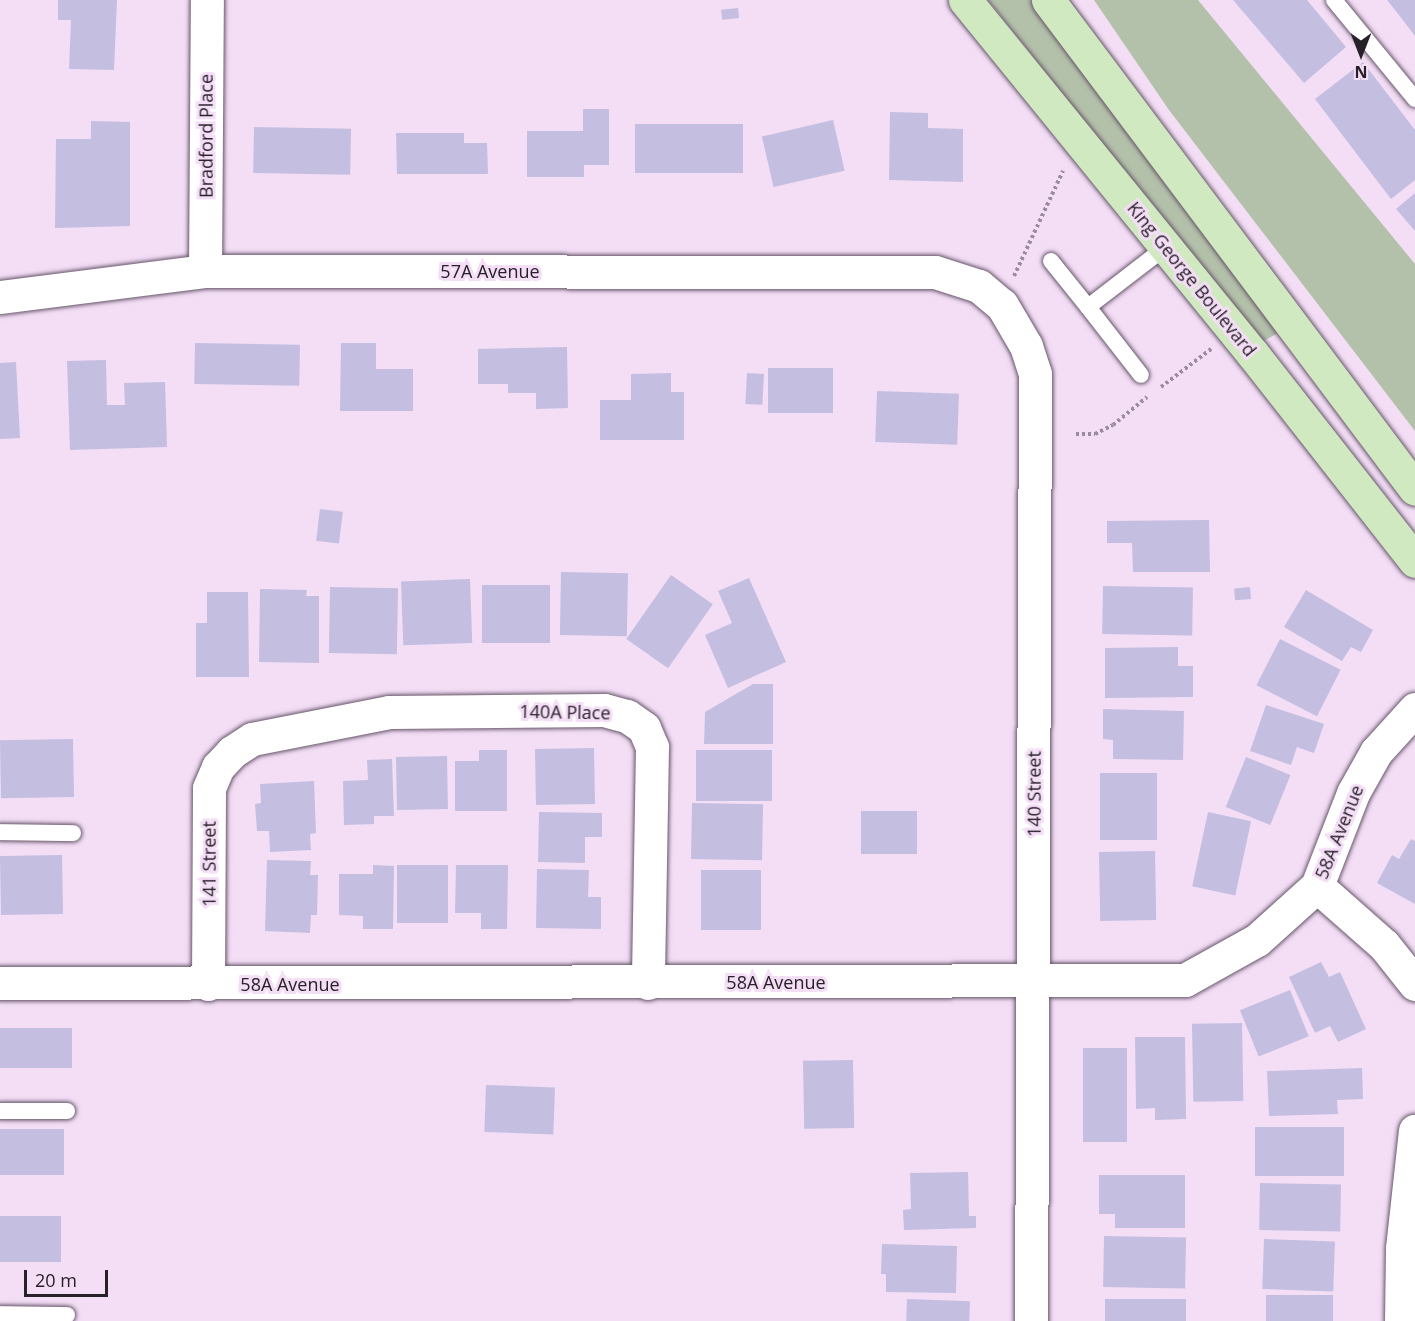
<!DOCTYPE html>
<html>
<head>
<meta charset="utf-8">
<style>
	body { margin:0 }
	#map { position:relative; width:1415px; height:1321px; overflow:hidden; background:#f3def6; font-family:"Open Sans",sans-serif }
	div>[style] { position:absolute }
	.green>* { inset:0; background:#b4c1aa }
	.building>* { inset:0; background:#c4bee0; transform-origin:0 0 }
	.path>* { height:4px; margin-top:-2px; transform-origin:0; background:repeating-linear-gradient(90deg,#9b8c9d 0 3px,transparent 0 6px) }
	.roads { filter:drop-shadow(0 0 2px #67566a) drop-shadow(0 0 2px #67566a) }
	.lane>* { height:16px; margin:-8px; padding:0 8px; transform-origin:8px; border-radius:8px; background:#fff }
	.street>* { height:33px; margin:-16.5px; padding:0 16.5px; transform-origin:16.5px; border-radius:16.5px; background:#fff }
	.primary>* { height:33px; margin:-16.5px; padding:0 16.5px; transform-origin:16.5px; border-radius:16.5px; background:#d1e9c1 }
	span { translate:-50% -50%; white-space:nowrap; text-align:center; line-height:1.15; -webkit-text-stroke:6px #f3def6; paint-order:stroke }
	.street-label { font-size:18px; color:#282029 }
	.north { position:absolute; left:1331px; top:24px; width:60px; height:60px; -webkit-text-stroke:4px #f3def6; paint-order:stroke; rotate:180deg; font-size:16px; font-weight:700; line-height:24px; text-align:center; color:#282029 }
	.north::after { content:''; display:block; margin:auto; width:21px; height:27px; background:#282029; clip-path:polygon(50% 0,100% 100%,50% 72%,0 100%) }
	.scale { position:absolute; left:24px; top:1270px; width:84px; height:27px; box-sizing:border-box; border:3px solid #282029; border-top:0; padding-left:8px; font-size:18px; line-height:21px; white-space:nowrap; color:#282029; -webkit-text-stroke:4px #f3def6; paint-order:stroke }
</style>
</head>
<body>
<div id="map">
	<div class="green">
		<div style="clip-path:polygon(988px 0,1030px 0,1285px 329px,1260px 343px)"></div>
		<div style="clip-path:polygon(1094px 0,1198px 0,1415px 264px,1415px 431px,1169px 110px)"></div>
	</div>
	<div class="building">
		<div style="clip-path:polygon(58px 0,117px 0,114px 70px,69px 69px,71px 20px,58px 20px)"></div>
		<div style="clip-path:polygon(1233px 0,1307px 0,1346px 47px,1304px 83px)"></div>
		<div style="clip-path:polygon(1387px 0,1415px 0,1415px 36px,1399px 15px)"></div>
		<div style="left:738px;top:8px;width:10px;height:17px;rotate:84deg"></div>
		<div style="clip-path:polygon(1363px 62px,1415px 130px,1415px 180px,1391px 199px,1315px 99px)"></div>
		<div style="clip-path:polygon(583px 109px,609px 109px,609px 165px,584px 165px,584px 177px,527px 177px,527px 131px,583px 131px)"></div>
		<div style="clip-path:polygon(890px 112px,928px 113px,928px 128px,963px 129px,963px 182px,889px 180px)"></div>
		<div style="left:833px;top:120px;width:52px;height:73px;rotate:77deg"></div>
		<div style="clip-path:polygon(91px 121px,130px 122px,130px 226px,55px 228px,56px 139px,91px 139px)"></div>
		<div style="left:743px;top:124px;width:49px;height:108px;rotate:90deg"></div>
		<div style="left:254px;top:127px;width:97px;height:46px;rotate:1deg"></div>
		<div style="clip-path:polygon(396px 133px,464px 133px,464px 143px,487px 143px,488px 174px,397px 174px)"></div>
		<div style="clip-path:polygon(1415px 193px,1415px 231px,1396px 209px)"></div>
		<div style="left:195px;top:343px;width:105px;height:41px;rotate:1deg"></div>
		<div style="clip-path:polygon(341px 343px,376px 343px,376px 369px,413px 369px,413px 411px,340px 411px)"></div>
		<div style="clip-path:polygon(567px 347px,568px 408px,536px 409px,536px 393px,508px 393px,508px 384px,478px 384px,478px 349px)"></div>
		<div style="clip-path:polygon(106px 360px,107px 405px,125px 405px,124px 383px,165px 382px,167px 447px,70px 450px,67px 361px)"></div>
		<div style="clip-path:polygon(16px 362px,20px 438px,0 439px,0 363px)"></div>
		<div style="left:768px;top:368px;width:65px;height:45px"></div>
		<div style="clip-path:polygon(671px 373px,671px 392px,684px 392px,684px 440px,600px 440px,600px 400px,631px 400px,631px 374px)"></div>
		<div style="left:747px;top:373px;width:17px;height:31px;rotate:3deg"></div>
		<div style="left:877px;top:391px;width:82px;height:51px;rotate:2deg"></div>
		<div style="left:320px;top:509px;width:23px;height:32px;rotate:7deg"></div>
		<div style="clip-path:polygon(1209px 520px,1210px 572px,1133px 572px,1132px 543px,1107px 543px,1107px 521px)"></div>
		<div style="left:561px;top:572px;width:67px;height:63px;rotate:1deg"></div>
		<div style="left:671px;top:575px;width:51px;height:78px;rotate:35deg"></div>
		<div style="clip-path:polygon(749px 578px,786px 662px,728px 688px,705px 635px,732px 623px,718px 591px)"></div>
		<div style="left:470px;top:579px;width:64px;height:69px;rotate:88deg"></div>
		<div style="left:482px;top:585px;width:68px;height:58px"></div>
		<div style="left:1103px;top:586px;width:90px;height:48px;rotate:1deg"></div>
		<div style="left:330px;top:587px;width:68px;height:66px;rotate:1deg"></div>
		<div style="left:1250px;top:587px;width:12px;height:16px;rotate:85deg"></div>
		<div style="clip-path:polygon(260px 589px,307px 590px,306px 596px,319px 596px,319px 663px,259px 662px)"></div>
		<div style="clip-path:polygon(1306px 590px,1373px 630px,1361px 652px,1351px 647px,1342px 661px,1284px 627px)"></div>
		<div style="clip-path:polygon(207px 592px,248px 592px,249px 677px,196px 677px,196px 623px,207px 623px)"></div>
		<div style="left:1280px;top:639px;width:68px;height:52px;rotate:27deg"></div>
		<div style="clip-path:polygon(1178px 647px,1178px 666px,1193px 666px,1193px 697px,1105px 698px,1105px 648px)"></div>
		<div style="clip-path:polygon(753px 684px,773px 684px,773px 744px,704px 744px,705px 712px)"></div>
		<div style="clip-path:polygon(1266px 705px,1324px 724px,1314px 753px,1297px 747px,1291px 765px,1250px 751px)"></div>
		<div style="clip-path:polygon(1103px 709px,1184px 711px,1183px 760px,1113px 759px,1113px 740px,1103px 739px)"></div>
		<div style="left:73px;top:739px;width:58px;height:73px;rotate:89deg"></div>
		<div style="left:594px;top:748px;width:56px;height:59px;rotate:89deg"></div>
		<div style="clip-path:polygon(479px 750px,507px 750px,507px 811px,455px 811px,455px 761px,479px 761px)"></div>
		<div style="left:696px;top:750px;width:76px;height:51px"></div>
		<div style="left:447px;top:756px;width:53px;height:51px;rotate:89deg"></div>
		<div style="left:1246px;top:757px;width:48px;height:54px;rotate:22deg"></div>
		<div style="clip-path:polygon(392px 759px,394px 816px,374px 816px,374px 824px,344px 825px,343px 781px,368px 780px,367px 760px)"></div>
		<div style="left:1100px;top:773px;width:57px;height:67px"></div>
		<div style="clip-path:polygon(314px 781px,316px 833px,310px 834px,311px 850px,270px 852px,269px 831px,257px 831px,255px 804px,261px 803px,260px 784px)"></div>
		<div style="left:692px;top:803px;width:71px;height:56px;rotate:1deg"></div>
		<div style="left:861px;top:811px;width:56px;height:43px"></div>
		<div style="clip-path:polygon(539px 812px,602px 813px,602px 837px,585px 837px,585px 863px,538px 862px)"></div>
		<div style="left:1208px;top:812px;width:44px;height:76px;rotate:12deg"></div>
		<div style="clip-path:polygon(1411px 839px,1415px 841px,1415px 904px,1377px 883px,1392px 855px,1399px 859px)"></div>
		<div style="left:1155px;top:851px;width:69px;height:56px;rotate:89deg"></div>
		<div style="left:62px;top:855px;width:59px;height:62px;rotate:89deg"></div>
		<div style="clip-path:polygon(267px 860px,311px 861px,310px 875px,318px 875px,317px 915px,311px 915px,310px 933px,265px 931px)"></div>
		<div style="clip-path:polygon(373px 865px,394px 866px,393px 929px,363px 929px,363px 916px,339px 915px,339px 874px,373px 874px)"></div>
		<div style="left:397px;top:865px;width:51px;height:58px"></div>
		<div style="clip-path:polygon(456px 865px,508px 865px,507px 929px,481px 929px,481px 913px,455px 913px)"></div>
		<div style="clip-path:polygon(537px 869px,589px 870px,588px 897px,601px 897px,601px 929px,536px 928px)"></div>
		<div style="left:701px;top:870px;width:60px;height:60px"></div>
		<div style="clip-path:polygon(1321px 962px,1329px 977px,1340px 972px,1366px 1029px,1338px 1042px,1330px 1026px,1315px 1033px,1289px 977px)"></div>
		<div style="left:1290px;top:990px;width:50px;height:54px;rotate:68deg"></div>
		<div style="left:1242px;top:1023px;width:78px;height:50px;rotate:89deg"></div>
		<div style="left:0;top:1028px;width:72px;height:40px"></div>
		<div style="clip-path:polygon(1135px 1037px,1185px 1037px,1186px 1119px,1155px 1120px,1155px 1108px,1136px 1109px)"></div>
		<div style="left:1083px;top:1048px;width:44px;height:94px"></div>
		<div style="left:853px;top:1060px;width:68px;height:50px;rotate:89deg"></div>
		<div style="clip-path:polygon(1362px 1068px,1363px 1099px,1337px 1100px,1338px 1114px,1269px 1116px,1267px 1071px)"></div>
		<div style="left:486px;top:1085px;width:69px;height:47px;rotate:2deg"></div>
		<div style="left:1255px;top:1127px;width:89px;height:49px"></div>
		<div style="left:0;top:1129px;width:64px;height:46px"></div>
		<div style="clip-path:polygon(968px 1172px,969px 1216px,976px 1216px,976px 1228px,904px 1230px,903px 1210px,911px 1209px,910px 1173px)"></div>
		<div style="clip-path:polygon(1099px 1175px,1185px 1175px,1185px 1228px,1115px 1228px,1115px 1214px,1099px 1214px)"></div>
		<div style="left:1260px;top:1183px;width:81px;height:47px;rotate:1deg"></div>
		<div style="left:0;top:1216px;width:61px;height:46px"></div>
		<div style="left:1104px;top:1236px;width:82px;height:51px;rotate:1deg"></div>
		<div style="left:1264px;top:1239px;width:71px;height:50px;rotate:2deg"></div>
		<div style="clip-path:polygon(882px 1244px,957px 1246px,956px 1293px,886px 1292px,886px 1274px,881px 1274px)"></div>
		<div style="left:1266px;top:1295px;width:67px;height:26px"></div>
		<div style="left:907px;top:1299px;width:63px;height:22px;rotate:2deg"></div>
		<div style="left:1186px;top:1299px;width:22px;height:81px;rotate:90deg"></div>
	</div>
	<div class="path">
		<div style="left:1014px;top:276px;width:116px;rotate:-65deg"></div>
		<div style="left:1161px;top:387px;width:63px;rotate:-37.2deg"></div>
		<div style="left:1076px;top:434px;width:19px"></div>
		<div style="left:1095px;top:434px;width:20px;rotate:-27deg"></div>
		<div style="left:1113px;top:425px;width:44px;rotate:-39.5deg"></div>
	</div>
	<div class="roads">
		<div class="lane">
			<div style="left:1334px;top:0;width:128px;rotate:50.7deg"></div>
			<div style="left:1051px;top:261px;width:59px;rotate:51.2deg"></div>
			<div style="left:1088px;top:307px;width:98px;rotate:-37.6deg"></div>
			<div style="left:1088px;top:307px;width:86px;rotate:52.1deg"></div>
			<div style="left:0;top:832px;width:73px;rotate:0.8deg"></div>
			<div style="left:0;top:1111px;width:67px"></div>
			<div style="left:0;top:1314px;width:67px;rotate:0.9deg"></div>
		</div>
		<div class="street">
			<div style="left:205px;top:271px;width:271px;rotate:-89.6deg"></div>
			<div style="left:0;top:297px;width:207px;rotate:-7.2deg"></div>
			<div style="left:205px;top:271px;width:730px;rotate:0.08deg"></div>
			<div style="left:935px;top:272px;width:46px;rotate:17.7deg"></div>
			<div style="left:979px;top:286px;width:30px;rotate:40deg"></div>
			<div style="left:1002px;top:305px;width:48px;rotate:59.7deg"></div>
			<div style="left:1026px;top:346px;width:29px;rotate:72deg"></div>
			<div style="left:1035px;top:374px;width:947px;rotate:90.24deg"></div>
			<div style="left:1317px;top:886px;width:89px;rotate:41.4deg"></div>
			<div style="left:1384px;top:945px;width:50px;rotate:51.5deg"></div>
			<div style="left:0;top:983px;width:1185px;rotate:-0.15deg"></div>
			<div style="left:1185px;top:980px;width:82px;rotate:-29.1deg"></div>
			<div style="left:1257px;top:940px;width:81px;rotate:-42deg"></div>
			<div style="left:1317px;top:886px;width:100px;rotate:-68.8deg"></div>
			<div style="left:1353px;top:793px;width:47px;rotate:-60.7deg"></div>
			<div style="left:1376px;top:752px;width:58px;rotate:-47.8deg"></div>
			<div style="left:208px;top:984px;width:196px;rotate:-89.7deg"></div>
			<div style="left:209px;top:788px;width:23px;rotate:-67deg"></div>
			<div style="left:218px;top:767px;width:21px;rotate:-47deg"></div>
			<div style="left:232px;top:752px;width:24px;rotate:-33deg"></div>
			<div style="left:252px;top:739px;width:140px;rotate:-11.1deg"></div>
			<div style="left:389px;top:712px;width:215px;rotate:-0.5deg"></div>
			<div style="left:604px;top:710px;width:24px;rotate:15deg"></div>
			<div style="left:627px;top:716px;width:21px;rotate:35deg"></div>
			<div style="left:644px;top:728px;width:21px;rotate:67deg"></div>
			<div style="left:652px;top:747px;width:236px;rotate:91deg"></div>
			<div style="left:1401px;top:1321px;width:73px;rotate:-89.2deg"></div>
			<div style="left:1402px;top:1248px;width:118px;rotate:-83.7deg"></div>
		</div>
		<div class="primary">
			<div style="left:965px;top:0;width:455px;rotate:50.9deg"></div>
			<div style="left:1252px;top:353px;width:264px;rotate:51.9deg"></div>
			<div style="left:1048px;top:0;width:611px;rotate:53.11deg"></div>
		</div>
	</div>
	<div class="street-label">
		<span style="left:206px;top:136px;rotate:-90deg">Bradford Place</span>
		<span style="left:490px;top:271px">57A Avenue</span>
		<span style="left:1192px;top:279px;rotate:51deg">King George Boulevard</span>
		<span style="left:565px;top:712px;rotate:1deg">140A Place</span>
		<span style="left:1034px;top:794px;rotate:-90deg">140 Street</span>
		<span style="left:1339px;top:832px;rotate:-68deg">58A Avenue</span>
		<span style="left:209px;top:864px;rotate:-90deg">141 Street</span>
		<span style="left:776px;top:982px">58A Avenue</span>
		<span style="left:290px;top:984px">58A Avenue</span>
	</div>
	<div class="north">N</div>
	<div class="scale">20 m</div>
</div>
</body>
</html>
